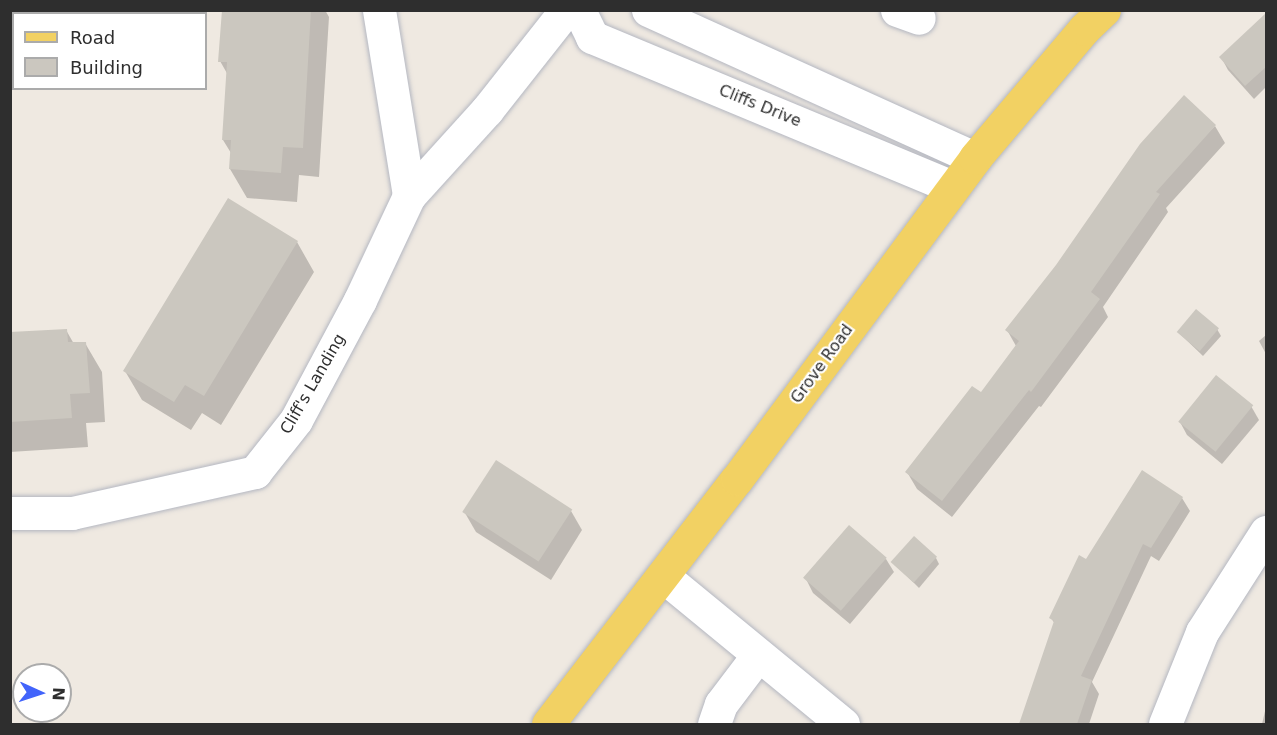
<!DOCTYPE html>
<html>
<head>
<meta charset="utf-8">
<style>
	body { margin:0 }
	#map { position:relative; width:1277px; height:735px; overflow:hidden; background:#efe9e1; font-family:"DejaVu Sans",sans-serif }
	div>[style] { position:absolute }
	.shadow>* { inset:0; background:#0003 }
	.building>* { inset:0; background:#cbc7bf; transform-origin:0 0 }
	.roads { filter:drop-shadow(0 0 2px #b4b7c1) drop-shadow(0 0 2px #b4b7c1) }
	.minor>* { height:33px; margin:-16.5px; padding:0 16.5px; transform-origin:16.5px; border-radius:16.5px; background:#fff }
	.major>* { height:33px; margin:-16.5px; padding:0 16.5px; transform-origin:16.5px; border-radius:16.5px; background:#f2d163 }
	span { translate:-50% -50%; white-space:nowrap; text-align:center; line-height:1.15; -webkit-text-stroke:4.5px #fff; paint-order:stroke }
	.street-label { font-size:16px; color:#2e2e2e }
	.frame { position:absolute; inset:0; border:12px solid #2e2e2e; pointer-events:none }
	.legend { position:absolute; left:12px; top:12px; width:195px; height:78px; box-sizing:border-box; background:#fff; border:2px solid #ababab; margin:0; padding:8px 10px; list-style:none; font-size:18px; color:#2e2e2e }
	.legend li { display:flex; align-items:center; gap:12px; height:30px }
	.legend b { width:30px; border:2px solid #ababab }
	.north { position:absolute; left:12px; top:663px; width:60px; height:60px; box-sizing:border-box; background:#fff; border:2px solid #ababab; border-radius:50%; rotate:93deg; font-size:16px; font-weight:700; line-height:24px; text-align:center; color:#2e2e2e }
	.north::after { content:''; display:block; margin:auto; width:21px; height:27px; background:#4264fb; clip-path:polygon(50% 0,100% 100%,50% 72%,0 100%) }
</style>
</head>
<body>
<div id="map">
	<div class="shadow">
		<div style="clip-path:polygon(223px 10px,325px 10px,329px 17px,319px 177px,299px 175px,297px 202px,247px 198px,230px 169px,231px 153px,223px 140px,228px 75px,220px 61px)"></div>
		<div style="clip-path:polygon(1255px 25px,1266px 38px,1266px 87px,1254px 99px,1228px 70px,1221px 57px)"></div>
		<div style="clip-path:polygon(1215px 126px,1225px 143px,1166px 208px,1168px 212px,1103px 307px,1108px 317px,1041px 407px,1039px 406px,952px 517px,917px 489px,907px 472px,981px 394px,1016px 346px,1007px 330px)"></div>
		<div style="clip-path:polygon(228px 200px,297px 242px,314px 272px,221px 425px,202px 413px,191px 430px,142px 400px,125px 371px)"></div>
		<div style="clip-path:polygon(1217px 329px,1221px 336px,1203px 356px,1178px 332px)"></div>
		<div style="clip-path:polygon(66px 330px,74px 344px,85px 343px,102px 372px,105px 422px,86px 423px,88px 447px,10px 452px,10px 334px)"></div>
		<div style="clip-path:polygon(1266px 335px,1266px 354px,1259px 341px)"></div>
		<div style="clip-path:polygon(1251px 406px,1259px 420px,1222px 464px,1187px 435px,1180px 422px)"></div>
		<div style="clip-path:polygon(1182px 498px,1190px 511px,1159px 561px,1151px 556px,1092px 682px,1099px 694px,1089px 724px,1021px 724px,1055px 624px,1051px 618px,1087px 561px)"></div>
		<div style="clip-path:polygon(571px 511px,582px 530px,551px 580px,476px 532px,465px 513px)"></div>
		<div style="clip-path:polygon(936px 558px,939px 564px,919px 588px,893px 562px)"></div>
		<div style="clip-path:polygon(886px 559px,894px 572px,850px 624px,813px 593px,806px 579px)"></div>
		<div style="clip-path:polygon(1266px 707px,1266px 724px,1262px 724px)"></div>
	</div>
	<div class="building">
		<div style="clip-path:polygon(222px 10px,311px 10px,303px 148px,283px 147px,281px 173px,229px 169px,231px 140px,222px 140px,227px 62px,218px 62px)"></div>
		<div style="clip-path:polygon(1266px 13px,1266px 67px,1245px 86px,1219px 57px)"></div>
		<div style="clip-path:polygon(1184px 95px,1216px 125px,1156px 192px,1160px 194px,1091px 292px,1100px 299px,1031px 392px,1029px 390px,942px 501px,905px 472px,972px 386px,981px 392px,1019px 341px,1005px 330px,1056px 265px,1140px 144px)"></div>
		<div style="clip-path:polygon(228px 198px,298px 241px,204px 396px,185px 385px,174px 402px,123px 371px)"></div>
		<div style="left:1196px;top:309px;width:30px;height:30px;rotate:40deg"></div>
		<div style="clip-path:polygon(67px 329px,68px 342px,86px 342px,90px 393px,70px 394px,72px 418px,10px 422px,10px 332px)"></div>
		<div style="left:1216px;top:375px;width:48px;height:60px;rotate:39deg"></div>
		<div style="left:496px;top:460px;width:91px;height:62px;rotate:33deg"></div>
		<div style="clip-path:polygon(1142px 470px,1183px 497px,1151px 548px,1143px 544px,1081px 676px,1092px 680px,1077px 724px,1019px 724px,1054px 621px,1049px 618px,1079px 555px,1086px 559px)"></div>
		<div style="left:849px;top:525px;width:50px;height:70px;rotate:41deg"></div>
		<div style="left:914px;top:536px;width:31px;height:35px;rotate:42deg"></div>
	</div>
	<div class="roads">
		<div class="minor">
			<div style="left:379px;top:10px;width:188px;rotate:80.8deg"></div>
			<div style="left:579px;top:10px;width:30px;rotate:64deg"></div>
			<div style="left:592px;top:37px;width:391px;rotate:22.6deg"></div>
			<div style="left:648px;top:10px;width:359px;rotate:24.4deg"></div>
			<div style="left:897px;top:10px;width:23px;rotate:20deg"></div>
			<div style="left:10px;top:513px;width:62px"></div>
			<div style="left:72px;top:513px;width:188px;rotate:-12.6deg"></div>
			<div style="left:255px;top:472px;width:66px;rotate:-51.7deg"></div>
			<div style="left:296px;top:420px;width:136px;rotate:-61.9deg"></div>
			<div style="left:360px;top:300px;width:115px;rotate:-64.8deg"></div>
			<div style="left:409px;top:196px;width:116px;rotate:-47.8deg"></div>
			<div style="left:487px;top:110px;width:127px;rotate:-51.7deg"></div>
			<div style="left:663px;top:576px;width:233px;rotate:39.4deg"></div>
			<div style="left:714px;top:724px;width:21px;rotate:-71deg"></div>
			<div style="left:721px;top:704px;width:61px;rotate:-52.9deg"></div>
			<div style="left:1165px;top:724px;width:99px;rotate:-68.1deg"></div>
			<div style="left:1202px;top:632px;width:119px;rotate:-57.4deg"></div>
		</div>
		<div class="major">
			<div style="left:548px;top:724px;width:309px;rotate:-52.4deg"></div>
			<div style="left:737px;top:479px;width:400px;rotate:-53.4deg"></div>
			<div style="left:975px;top:158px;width:169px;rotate:-49.8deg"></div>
			<div style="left:1084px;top:29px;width:28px;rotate:-44deg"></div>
		</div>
	</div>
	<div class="street-label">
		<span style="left:760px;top:106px;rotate:22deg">Cliffs Drive</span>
		<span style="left:822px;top:364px;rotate:-54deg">Grove Road</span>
		<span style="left:313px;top:384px;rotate:-60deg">Cliff's Landing</span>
	</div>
	<div class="frame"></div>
	<ul class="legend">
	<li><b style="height:8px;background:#f2d163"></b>Road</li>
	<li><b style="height:16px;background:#cbc7bf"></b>Building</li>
	</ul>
	<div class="north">N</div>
</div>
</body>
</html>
